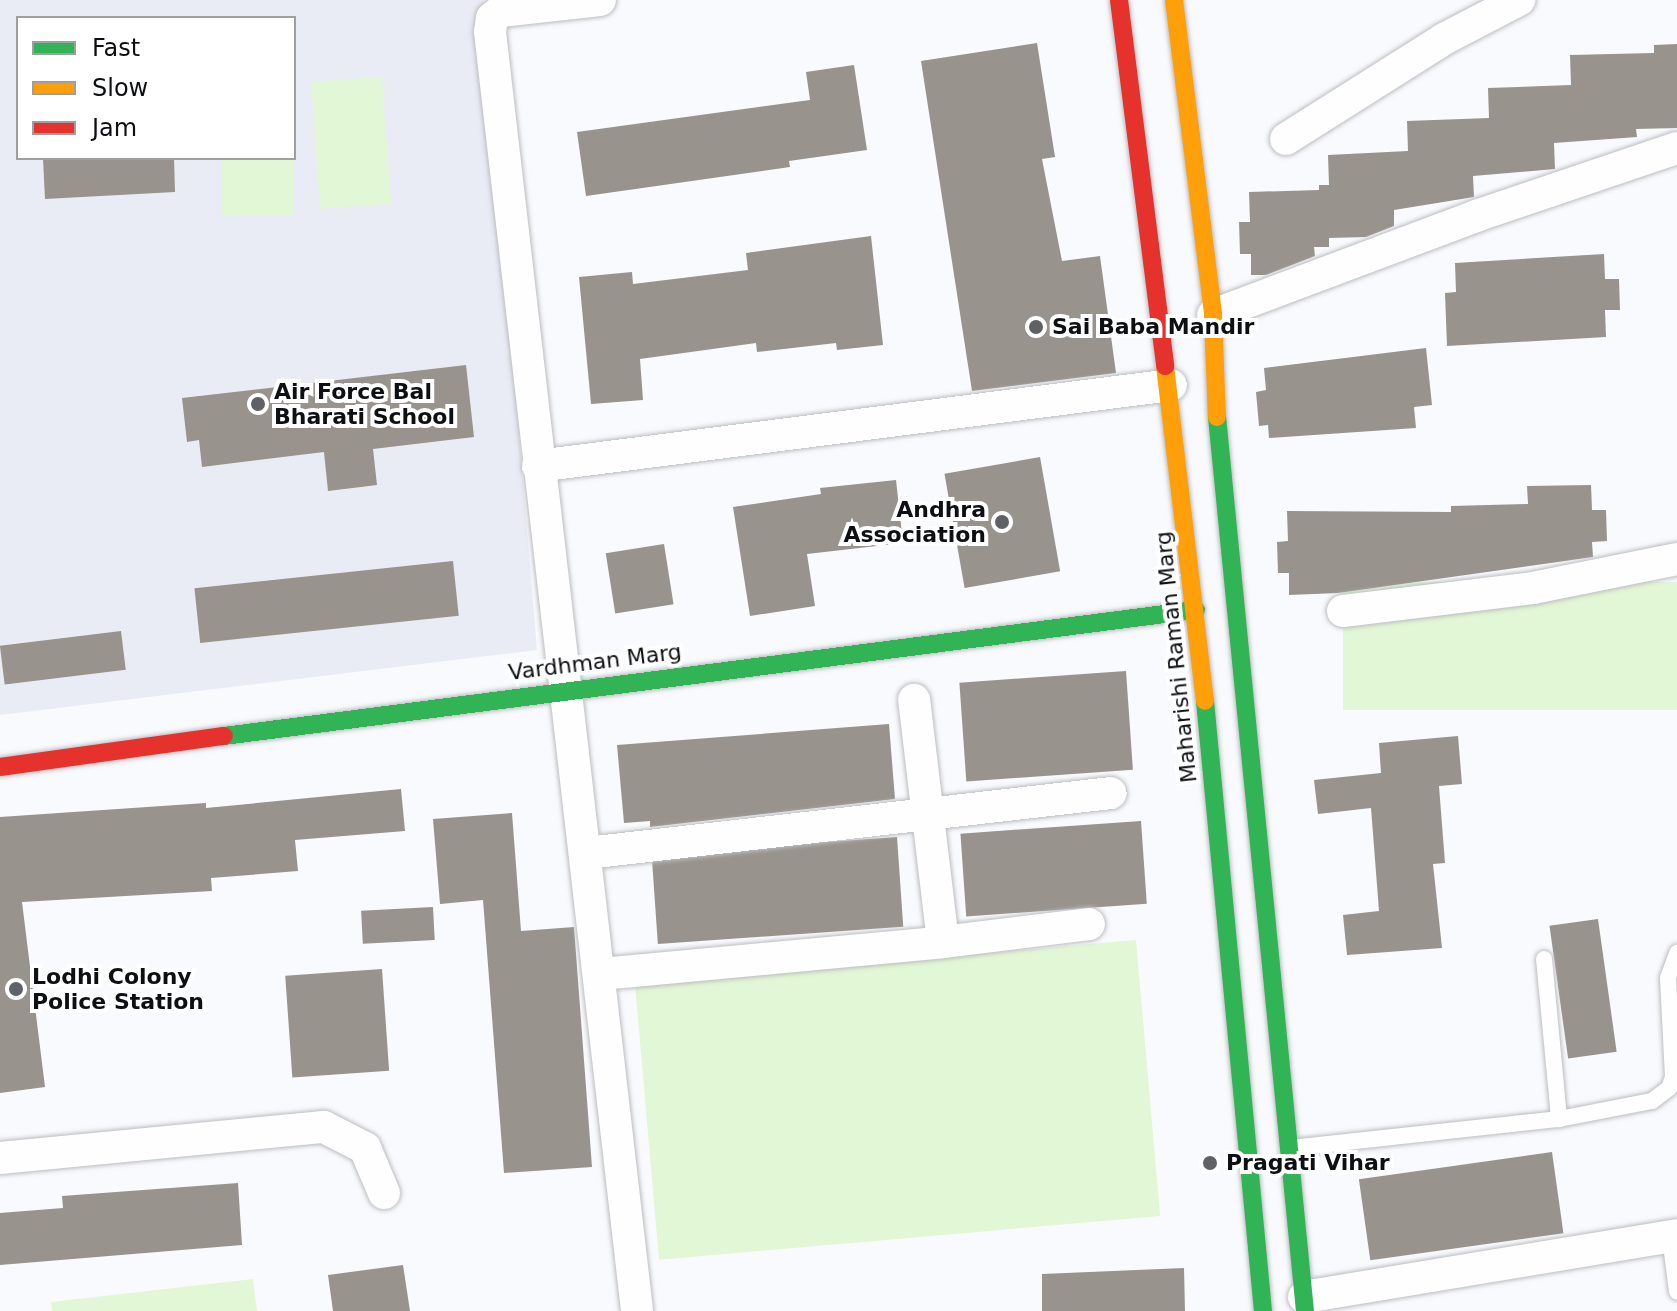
<!DOCTYPE html>
<html>
<head>
<meta charset="utf-8">
<style>
	body { margin:0 }
	#map { position:relative; width:1677px; height:1311px; overflow:hidden; background:#f9fafd; font-family:"DejaVu Sans",sans-serif }
	div>[style] { position:absolute }
	.built>* { inset:0; background:#e9ecf5 }
	.green>* { inset:0; background:#e2f7d5; transform-origin:0 0 }
	.building>* { inset:0; background:#98938c; transform-origin:0 0 }
	.roads { filter:drop-shadow(0 0 2px #bcbdc0) drop-shadow(0 0 2px #bcbdc0) }
	.lane>* { height:16px; margin:-8px; padding:0 8px; transform-origin:8px; border-radius:8px; background:#fefeff }
	.street>* { height:32px; margin:-16px; padding:0 16px; transform-origin:16px; border-radius:16px; background:#fefeff }
	.fast>* { height:18px; margin:-9px; padding:0 9px; transform-origin:9px; border-radius:9px; background:#30b455 }
	.slow>* { height:18px; margin:-9px; padding:0 9px; transform-origin:9px; border-radius:9px; background:#ff9f0a }
	.jam>* { height:18px; margin:-9px; padding:0 9px; transform-origin:9px; border-radius:9px; background:#e5322d }
	.dots>* { width:22px; height:22px; translate:-50% -50%; box-sizing:border-box; border:4px solid #fff; border-radius:50% }
	span { translate:-50% -50%; white-space:nowrap; text-align:center; line-height:1.15; -webkit-text-stroke:8px #fff; paint-order:stroke }
	.poi-label { font-size:22px; color:#0d0f12; font-weight:700 }
	.left { translate:0 -50%; text-align:left }
	.right { translate:-100% -50%; text-align:right }
	.street-label { font-size:22px; color:#0d0f12 }
	.legend { position:absolute; left:16px; top:16px; width:280px; height:144px; box-sizing:border-box; background:#fff; border:2px solid #9e9fa0; margin:0; padding:10px 14px; list-style:none; font-size:24px; color:#0d0f12 }
	.legend li { display:flex; align-items:center; gap:16px; height:40px }
	.legend b { width:40px; border:2px solid #9e9fa0 }
</style>
</head>
<body>
<div id="map">
	<div class="built">
		<div style="clip-path:polygon(evenodd,0 0,483px 0,537px 650px,0 715px,0 0,18px 18px,294px 18px,294px 158px,18px 158px,18px 18px)"></div>
	</div>
	<div class="green">
		<div style="left:382px;top:77px;width:127px;height:71px;rotate:86deg"></div>
		<div style="left:222px;top:158px;width:71px;height:57px"></div>
		<div style="left:1677px;top:582px;width:128px;height:334px;rotate:90deg"></div>
		<div style="left:1136px;top:940px;width:277px;height:503px;rotate:85deg"></div>
		<div style="clip-path:polygon(253px 1279px,257px 1311px,52px 1311px,51px 1302px)"></div>
	</div>
	<div class="building">
		<div style="clip-path:polygon(1037px 43px,1055px 157px,1042px 159px,1062px 261px,1100px 256px,1116px 373px,972px 391px,921px 61px)"></div>
		<div style="clip-path:polygon(1677px 44px,1677px 128px,1636px 129px,1637px 137px,1554px 143px,1555px 169px,1473px 176px,1474px 197px,1394px 210px,1394px 226px,1366px 237px,1329px 238px,1329px 247px,1314px 247px,1315px 256px,1266px 275px,1251px 275px,1251px 254px,1240px 254px,1239px 222px,1250px 222px,1249px 192px,1319px 190px,1319px 185px,1329px 185px,1328px 155px,1408px 151px,1407px 121px,1489px 118px,1488px 88px,1571px 85px,1570px 55px,1654px 53px,1654px 45px)"></div>
		<div style="clip-path:polygon(854px 65px,867px 150px,789px 161px,790px 167px,586px 196px,577px 132px,810px 100px,806px 72px)"></div>
		<div style="clip-path:polygon(174px 158px,175px 192px,45px 199px,43px 159px)"></div>
		<div style="clip-path:polygon(871px 236px,883px 345px,837px 350px,836px 343px,757px 352px,756px 343px,640px 359px,643px 400px,591px 404px,579px 277px,632px 272px,633px 284px,748px 270px,746px 253px)"></div>
		<div style="clip-path:polygon(1604px 254px,1605px 279px,1619px 279px,1620px 310px,1605px 310px,1606px 337px,1447px 346px,1445px 293px,1456px 292px,1455px 263px)"></div>
		<div style="clip-path:polygon(1426px 348px,1432px 405px,1414px 407px,1416px 428px,1269px 438px,1268px 425px,1259px 426px,1256px 392px,1266px 390px,1264px 368px)"></div>
		<div style="clip-path:polygon(466px 365px,474px 437px,373px 449px,377px 485px,328px 491px,324px 452px,202px 467px,199px 440px,187px 442px,182px 398px)"></div>
		<div style="left:1040px;top:457px;width:116px;height:97px;rotate:80deg"></div>
		<div style="clip-path:polygon(896px 480px,903px 543px,807px 554px,815px 606px,750px 616px,733px 507px,821px 494px,820px 488px)"></div>
		<div style="clip-path:polygon(1591px 485px,1592px 510px,1606px 510px,1607px 541px,1592px 542px,1593px 557px,1338px 593px,1289px 595px,1289px 573px,1278px 573px,1277px 542px,1288px 541px,1287px 511px,1451px 512px,1451px 506px,1528px 504px,1527px 486px)"></div>
		<div style="left:664px;top:544px;width:61px;height:59px;rotate:81deg"></div>
		<div style="left:453px;top:561px;width:55px;height:260px;rotate:84deg"></div>
		<div style="left:121px;top:631px;width:39px;height:122px;rotate:83deg"></div>
		<div style="left:1126px;top:671px;width:99px;height:167px;rotate:86deg"></div>
		<div style="clip-path:polygon(889px 724px,895px 799px,650px 827px,650px 821px,624px 823px,617px 745px)"></div>
		<div style="clip-path:polygon(1458px 736px,1462px 784px,1439px 786px,1445px 863px,1433px 864px,1442px 948px,1347px 955px,1343px 915px,1379px 911px,1371px 808px,1318px 814px,1314px 780px,1381px 773px,1379px 743px)"></div>
		<div style="clip-path:polygon(401px 789px,405px 831px,295px 840px,298px 871px,211px 878px,212px 891px,22px 902px,45px 1087px,0 1093px,0 817px,206px 803px,206px 808px)"></div>
		<div style="clip-path:polygon(512px 813px,521px 931px,574px 927px,592px 1167px,504px 1173px,483px 900px,440px 904px,433px 819px)"></div>
		<div style="left:1141px;top:821px;width:83px;height:181px;rotate:86deg"></div>
		<div style="left:897px;top:837px;width:90px;height:246px;rotate:86deg"></div>
		<div style="left:433px;top:907px;width:33px;height:72px;rotate:87deg"></div>
		<div style="left:1598px;top:919px;width:134px;height:49px;rotate:82deg"></div>
		<div style="left:382px;top:969px;width:102px;height:97px;rotate:86deg"></div>
		<div style="left:1552px;top:1152px;width:82px;height:195px;rotate:82deg"></div>
		<div style="clip-path:polygon(238px 1183px,242px 1245px,0 1265px,0 1213px,63px 1208px,62px 1196px)"></div>
		<div style="clip-path:polygon(403px 1265px,410px 1311px,333px 1311px,328px 1275px)"></div>
		<div style="clip-path:polygon(1184px 1268px,1185px 1311px,1042px 1311px,1042px 1274px)"></div>
	</div>
	<div class="roads">
		<div class="lane">
			<div style="left:1544px;top:959px;width:161px;rotate:84.6deg"></div>
			<div style="left:1291px;top:1148px;width:270px;rotate:-6.2deg"></div>
			<div style="left:1559px;top:1119px;width:95px;rotate:-11deg"></div>
			<div style="left:1652px;top:1101px;width:21px;rotate:-37deg"></div>
			<div style="left:1669px;top:1088px;width:12px;rotate:-70deg"></div>
			<div style="left:1673px;top:1077px;width:99px;rotate:-92.9deg"></div>
			<div style="left:1668px;top:978px;width:27px;rotate:-70deg"></div>
			<div style="left:1670px;top:1237px;width:55px;rotate:82.7deg"></div>
		</div>
		<div class="street">
			<div style="left:600px;top:0;width:100px;rotate:173.7deg"></div>
			<div style="left:501px;top:11px;width:11px;rotate:142deg"></div>
			<div style="left:492px;top:18px;width:14px;rotate:98deg"></div>
			<div style="left:490px;top:32px;width:1287px;rotate:83.44deg"></div>
			<div style="left:1286px;top:139px;width:187px;rotate:-32.3deg"></div>
			<div style="left:1444px;top:39px;width:85px;rotate:-27.5deg"></div>
			<div style="left:1213px;top:315px;width:281px;rotate:-20.6deg"></div>
			<div style="left:1476px;top:216px;width:212px;rotate:-18.7deg"></div>
			<div style="left:538px;top:466px;width:638px;rotate:-7.29deg"></div>
			<div style="left:1343px;top:611px;width:191px;rotate:-6.9deg"></div>
			<div style="left:1533px;top:588px;width:147px;rotate:-11.4deg"></div>
			<div style="left:587px;top:853px;width:527px;rotate:-6.53deg"></div>
			<div style="left:943px;top:942px;width:147px;rotate:-7deg"></div>
			<div style="left:601px;top:974px;width:343px;rotate:-5.3deg"></div>
			<div style="left:943px;top:942px;width:244px;rotate:-96.8deg"></div>
			<div style="left:0;top:1158px;width:325px;rotate:-5.5deg"></div>
			<div style="left:324px;top:1127px;width:46px;rotate:27.1deg"></div>
			<div style="left:365px;top:1148px;width:49px;rotate:67.1deg"></div>
			<div style="left:1304px;top:1297px;width:378px;rotate:-9.4deg"></div>
		</div>
		<div class="fast">
			<div style="left:1217px;top:417px;width:898px;rotate:84.38deg"></div>
			<div style="left:1205px;top:701px;width:613px;rotate:84.57deg"></div>
			<div style="left:224px;top:736px;width:980px;rotate:-7.39deg"></div>
		</div>
		<div class="slow">
			<div style="left:1174px;top:0;width:317px;rotate:82.9deg"></div>
			<div style="left:1213px;top:315px;width:102px;rotate:87.8deg"></div>
			<div style="left:1165px;top:366px;width:337px;rotate:83.2deg"></div>
		</div>
		<div class="jam">
			<div style="left:1119px;top:0;width:369px;rotate:82.8deg"></div>
			<div style="left:0;top:767px;width:226px;rotate:-7.9deg"></div>
		</div>
	</div>
	<div class="dots">
		<div style="left:1036px;top:327px;background:#606164"></div>
		<div style="left:258px;top:404px;background:#606164"></div>
		<div style="left:1002px;top:522px;background:#606164"></div>
		<div style="left:16px;top:989px;background:#606164"></div>
		<div style="left:1210px;top:1163px;background:#606164"></div>
	</div>
	<div class="poi-label">
		<span class="left" style="left:1052px;top:327px">Sai Baba Mandir</span>
		<span class="left" style="left:274px;top:404px">Air Force Bal<br>Bharati School</span>
		<span class="right" style="left:986px;top:522px">Andhra<br>Association</span>
		<span class="left" style="left:32px;top:989px">Lodhi Colony<br>Police Station</span>
		<span class="left" style="left:1226px;top:1163px">Pragati Vihar</span>
	</div>
	<div class="street-label">
		<span style="left:1176px;top:657px;rotate:-96deg">Maharishi Raman Marg</span>
		<span style="left:595px;top:662px;rotate:-7deg">Vardhman Marg</span>
	</div>
	<ul class="legend">
	<li><b style="height:10px;background:#30b455"></b>Fast</li>
	<li><b style="height:10px;background:#ff9f0a"></b>Slow</li>
	<li><b style="height:10px;background:#e5322d"></b>Jam</li>
	</ul>
</div>
</body>
</html>
